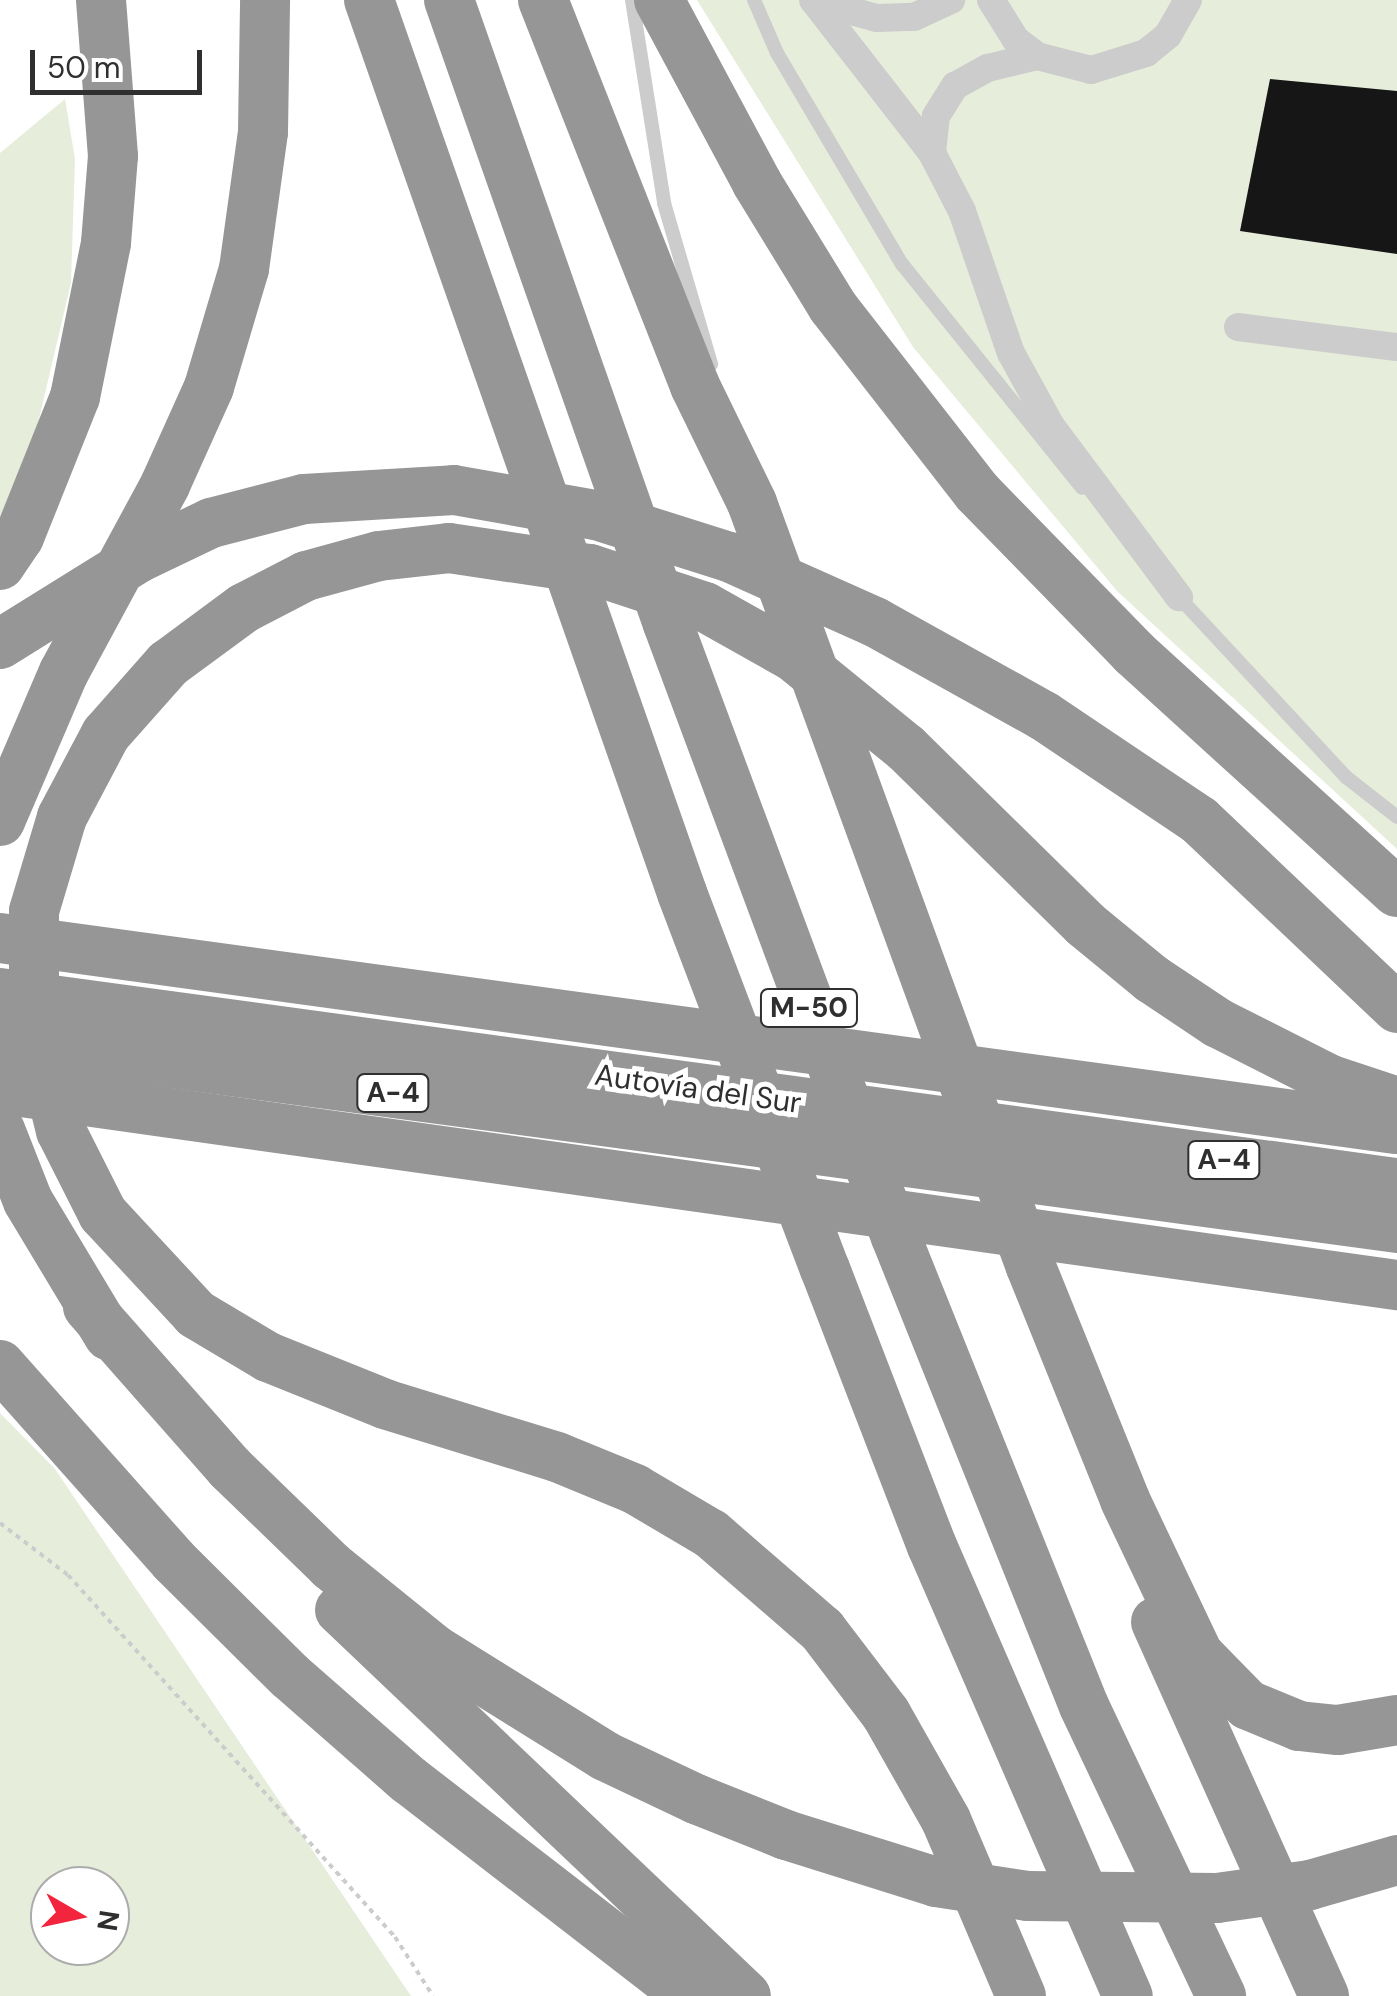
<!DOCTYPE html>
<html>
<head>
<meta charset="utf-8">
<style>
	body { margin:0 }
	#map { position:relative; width:1397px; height:1996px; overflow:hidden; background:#fff; font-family:"DM Sans",sans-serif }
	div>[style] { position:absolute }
	.green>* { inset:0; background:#e6eddb }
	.building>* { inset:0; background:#161616 }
	.path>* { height:4px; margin-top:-2px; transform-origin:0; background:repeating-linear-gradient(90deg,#ccc 0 5px,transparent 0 10px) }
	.service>* { height:14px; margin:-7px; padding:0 7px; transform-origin:7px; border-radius:7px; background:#ccc }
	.minor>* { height:28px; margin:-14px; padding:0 14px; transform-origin:14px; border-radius:14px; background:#ccc }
	.motorway>* { height:50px; margin:-25px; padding:0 25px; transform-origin:25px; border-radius:25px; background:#969696 }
	span { translate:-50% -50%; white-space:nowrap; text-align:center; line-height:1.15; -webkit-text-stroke:10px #fff; paint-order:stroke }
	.shield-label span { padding:2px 8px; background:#fff; border:2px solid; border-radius:8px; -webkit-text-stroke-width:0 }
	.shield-label { font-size:28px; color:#2f2f2f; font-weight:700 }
	.street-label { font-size:30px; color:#2f2f2f }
	.north { position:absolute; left:30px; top:1866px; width:100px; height:100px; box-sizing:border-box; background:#fff; border:2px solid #acacac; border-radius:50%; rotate:99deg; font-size:28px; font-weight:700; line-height:40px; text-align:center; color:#2f2f2f }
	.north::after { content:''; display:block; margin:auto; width:35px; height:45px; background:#f3243d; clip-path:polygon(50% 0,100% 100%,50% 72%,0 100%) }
	.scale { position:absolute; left:30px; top:50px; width:172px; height:45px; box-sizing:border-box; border:5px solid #2f2f2f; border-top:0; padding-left:12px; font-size:30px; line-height:35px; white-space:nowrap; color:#2f2f2f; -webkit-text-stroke:8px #fff; paint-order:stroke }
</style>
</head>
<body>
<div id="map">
	<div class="green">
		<div style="clip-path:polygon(697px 0,1397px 0,1397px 849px,1117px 591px,913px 347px)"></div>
		<div style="clip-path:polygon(65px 99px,75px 159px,71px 283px,34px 440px,0 518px,0 153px)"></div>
		<div style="clip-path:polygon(evenodd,0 1413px,55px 1469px,411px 1996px,0 1996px,0 1413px,50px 1886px,110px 1886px,110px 1946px,50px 1946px,50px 1886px)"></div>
	</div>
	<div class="building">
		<div style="clip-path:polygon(1270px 79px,1397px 91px,1397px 254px,1240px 231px)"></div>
	</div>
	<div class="path">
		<div style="left:0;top:1523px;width:86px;rotate:37.4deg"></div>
		<div style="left:68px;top:1575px;width:488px;rotate:47.9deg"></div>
		<div style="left:395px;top:1937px;width:70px;rotate:57.2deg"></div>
	</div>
	<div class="service">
		<div style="left:632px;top:0;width:206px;rotate:81deg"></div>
		<div style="left:664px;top:203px;width:168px;rotate:73.7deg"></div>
		<div style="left:754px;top:0;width:58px;rotate:66.5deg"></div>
		<div style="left:777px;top:53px;width:245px;rotate:59.4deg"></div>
		<div style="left:902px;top:264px;width:287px;rotate:51.2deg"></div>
		<div style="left:1176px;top:594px;width:250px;rotate:47.1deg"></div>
		<div style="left:1346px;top:777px;width:65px;rotate:38.1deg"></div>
	</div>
	<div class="minor">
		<div style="left:813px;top:0;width:194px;rotate:52.1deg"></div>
		<div style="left:932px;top:153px;width:65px;rotate:62.7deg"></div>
		<div style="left:962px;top:211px;width:150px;rotate:71deg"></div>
		<div style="left:1011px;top:353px;width:83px;rotate:61.3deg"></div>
		<div style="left:1051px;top:426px;width:214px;rotate:53.2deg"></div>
		<div style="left:991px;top:0;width:47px;rotate:58deg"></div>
		<div style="left:1016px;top:40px;width:26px;rotate:37deg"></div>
		<div style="left:1037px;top:56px;width:56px;rotate:14.5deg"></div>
		<div style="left:1091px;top:70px;width:58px;rotate:-17.2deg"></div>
		<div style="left:1146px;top:53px;width:28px;rotate:-39deg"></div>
		<div style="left:1168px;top:35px;width:40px;rotate:-60.3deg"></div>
		<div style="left:814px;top:1px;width:65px;rotate:15.1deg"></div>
		<div style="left:877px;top:18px;width:37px;rotate:-2deg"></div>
		<div style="left:914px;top:17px;width:41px;rotate:-24.7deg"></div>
		<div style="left:932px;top:153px;width:37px;rotate:-84deg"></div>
		<div style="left:936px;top:116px;width:36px;rotate:-58deg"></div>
		<div style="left:955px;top:86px;width:38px;rotate:-29deg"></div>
		<div style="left:988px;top:68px;width:50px;rotate:-13.8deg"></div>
		<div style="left:1238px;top:327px;width:160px;rotate:7.2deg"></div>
	</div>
	<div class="motorway">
		<div style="left:369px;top:0;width:946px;rotate:70.68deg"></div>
		<div style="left:682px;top:893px;width:402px;rotate:69.2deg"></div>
		<div style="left:825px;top:1269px;width:297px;rotate:68.9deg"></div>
		<div style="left:932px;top:1546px;width:491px;rotate:66.5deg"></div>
		<div style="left:449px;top:0;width:661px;rotate:70.66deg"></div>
		<div style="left:668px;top:624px;width:654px;rotate:69.6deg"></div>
		<div style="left:896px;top:1237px;width:505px;rotate:68.16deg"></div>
		<div style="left:1084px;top:1706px;width:321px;rotate:64.7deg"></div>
		<div style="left:543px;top:0;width:415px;rotate:68.5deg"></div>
		<div style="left:695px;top:386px;width:130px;rotate:64deg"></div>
		<div style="left:752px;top:503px;width:813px;rotate:69.94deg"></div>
		<div style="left:1031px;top:1267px;width:251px;rotate:68deg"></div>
		<div style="left:1125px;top:1500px;width:170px;rotate:64.6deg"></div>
		<div style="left:1198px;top:1654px;width:71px;rotate:45.6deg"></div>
		<div style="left:1248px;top:1705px;width:55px;rotate:22.4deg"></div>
		<div style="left:1299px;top:1726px;width:39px;rotate:6deg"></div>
		<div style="left:1338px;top:1730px;width:60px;rotate:-9.6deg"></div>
		<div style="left:659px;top:0;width:208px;rotate:61.8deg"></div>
		<div style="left:757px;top:183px;width:145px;rotate:58.5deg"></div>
		<div style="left:833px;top:307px;width:234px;rotate:52.1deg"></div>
		<div style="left:977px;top:492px;width:225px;rotate:45.7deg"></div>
		<div style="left:1134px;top:653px;width:355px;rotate:42.3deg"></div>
		<div style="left:0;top:565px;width:34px;rotate:-56deg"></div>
		<div style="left:19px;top:537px;width:151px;rotate:-68.2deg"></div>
		<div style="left:75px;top:397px;width:157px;rotate:-78.6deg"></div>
		<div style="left:106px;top:243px;width:87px;rotate:-85.4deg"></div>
		<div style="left:113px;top:156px;width:156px;rotate:-94.4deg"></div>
		<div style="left:0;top:644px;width:163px;rotate:-31.9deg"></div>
		<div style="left:138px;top:558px;width:81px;rotate:-25.6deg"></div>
		<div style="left:211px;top:523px;width:96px;rotate:-14.5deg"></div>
		<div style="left:304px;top:499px;width:150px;rotate:-3.4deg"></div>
		<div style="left:454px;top:490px;width:144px;rotate:10deg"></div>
		<div style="left:596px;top:515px;width:139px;rotate:17.5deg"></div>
		<div style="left:729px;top:557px;width:160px;rotate:24deg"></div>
		<div style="left:875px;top:622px;width:193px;rotate:29.1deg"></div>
		<div style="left:1044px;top:716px;width:187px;rotate:33.9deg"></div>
		<div style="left:1199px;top:820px;width:273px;rotate:43.5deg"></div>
		<div style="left:0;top:821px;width:162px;rotate:-66.8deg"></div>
		<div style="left:64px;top:672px;width:213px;rotate:-61.6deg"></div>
		<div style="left:165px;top:485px;width:107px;rotate:-65.8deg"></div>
		<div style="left:209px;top:387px;width:123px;rotate:-73.5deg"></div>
		<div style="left:244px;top:269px;width:138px;rotate:-82.1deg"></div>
		<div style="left:263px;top:132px;width:132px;rotate:-89.1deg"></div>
		<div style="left:0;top:938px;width:1410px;rotate:7.79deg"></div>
		<div style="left:0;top:993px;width:1410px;rotate:7.75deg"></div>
		<div style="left:0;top:1040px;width:1410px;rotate:7.66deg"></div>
		<div style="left:0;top:1089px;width:1411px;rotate:7.99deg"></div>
		<div style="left:0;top:1130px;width:76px;rotate:68.5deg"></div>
		<div style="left:28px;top:1201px;width:157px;rotate:59deg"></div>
		<div style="left:88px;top:1307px;width:215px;rotate:48.6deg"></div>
		<div style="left:230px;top:1468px;width:141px;rotate:44.1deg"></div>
		<div style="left:331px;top:1566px;width:134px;rotate:38.9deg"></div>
		<div style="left:435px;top:1650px;width:200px;rotate:31.9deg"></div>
		<div style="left:605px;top:1756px;width:101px;rotate:25.3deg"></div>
		<div style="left:696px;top:1799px;width:97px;rotate:21.8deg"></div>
		<div style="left:786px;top:1835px;width:157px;rotate:17.4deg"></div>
		<div style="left:936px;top:1882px;width:93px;rotate:8.7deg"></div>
		<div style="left:1028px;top:1896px;width:189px;rotate:0.6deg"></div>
		<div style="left:1217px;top:1898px;width:94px;rotate:-8deg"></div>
		<div style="left:1310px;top:1885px;width:91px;rotate:-16deg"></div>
		<div style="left:0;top:1365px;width:262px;rotate:48.4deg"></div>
		<div style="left:174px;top:1561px;width:163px;rotate:44.8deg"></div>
		<div style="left:290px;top:1676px;width:158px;rotate:41.2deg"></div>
		<div style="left:409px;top:1780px;width:353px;rotate:37.7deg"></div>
		<div style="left:340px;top:1610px;width:560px;rotate:43.55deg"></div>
		<div style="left:1156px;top:1622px;width:410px;rotate:65.8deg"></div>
		<div style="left:1021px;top:1996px;width:191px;rotate:-113.1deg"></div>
		<div style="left:946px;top:1820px;width:122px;rotate:-119.5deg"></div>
		<div style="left:886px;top:1714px;width:106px;rotate:-127.3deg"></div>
		<div style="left:822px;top:1630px;width:147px;rotate:-139.1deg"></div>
		<div style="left:711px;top:1534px;width:88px;rotate:-149.4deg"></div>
		<div style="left:635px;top:1489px;width:84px;rotate:-157.7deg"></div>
		<div style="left:557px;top:1457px;width:180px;rotate:-162.9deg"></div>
		<div style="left:385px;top:1404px;width:126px;rotate:-158.1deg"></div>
		<div style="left:268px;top:1357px;width:84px;rotate:-149.2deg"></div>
		<div style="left:196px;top:1314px;width:137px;rotate:-132.9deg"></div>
		<div style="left:103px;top:1214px;width:93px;rotate:-116.8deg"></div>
		<div style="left:61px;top:1131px;width:113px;rotate:-103.8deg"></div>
		<div style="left:34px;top:1021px;width:110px;rotate:-90deg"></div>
		<div style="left:34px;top:911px;width:98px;rotate:-73.4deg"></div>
		<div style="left:62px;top:817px;width:94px;rotate:-62.1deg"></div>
		<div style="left:106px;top:734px;width:94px;rotate:-48.5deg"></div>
		<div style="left:168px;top:664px;width:94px;rotate:-36.4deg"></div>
		<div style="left:244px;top:608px;width:70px;rotate:-27.3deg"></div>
		<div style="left:306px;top:576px;width:76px;rotate:-15.3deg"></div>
		<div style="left:379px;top:556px;width:70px;rotate:-6.5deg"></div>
		<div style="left:449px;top:548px;width:143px;rotate:8.5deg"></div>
		<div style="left:590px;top:569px;width:121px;rotate:18.3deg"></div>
		<div style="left:705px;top:607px;width:102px;rotate:29.3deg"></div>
		<div style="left:794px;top:657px;width:144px;rotate:39.1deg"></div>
		<div style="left:906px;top:748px;width:251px;rotate:44.5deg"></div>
		<div style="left:1085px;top:924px;width:87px;rotate:39.4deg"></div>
		<div style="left:1152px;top:979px;width:79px;rotate:33.7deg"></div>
		<div style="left:1218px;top:1023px;width:127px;rotate:26.8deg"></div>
		<div style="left:1331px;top:1080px;width:70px;rotate:18.4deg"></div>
	</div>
	<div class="shield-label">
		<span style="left:809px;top:1008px">M-50</span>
		<span style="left:393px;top:1093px">A-4</span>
		<span style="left:1224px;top:1160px">A-4</span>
	</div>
	<div class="street-label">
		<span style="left:698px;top:1089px;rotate:8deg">Autovía del Sur</span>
	</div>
	<div class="north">N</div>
	<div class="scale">50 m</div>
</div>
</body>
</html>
